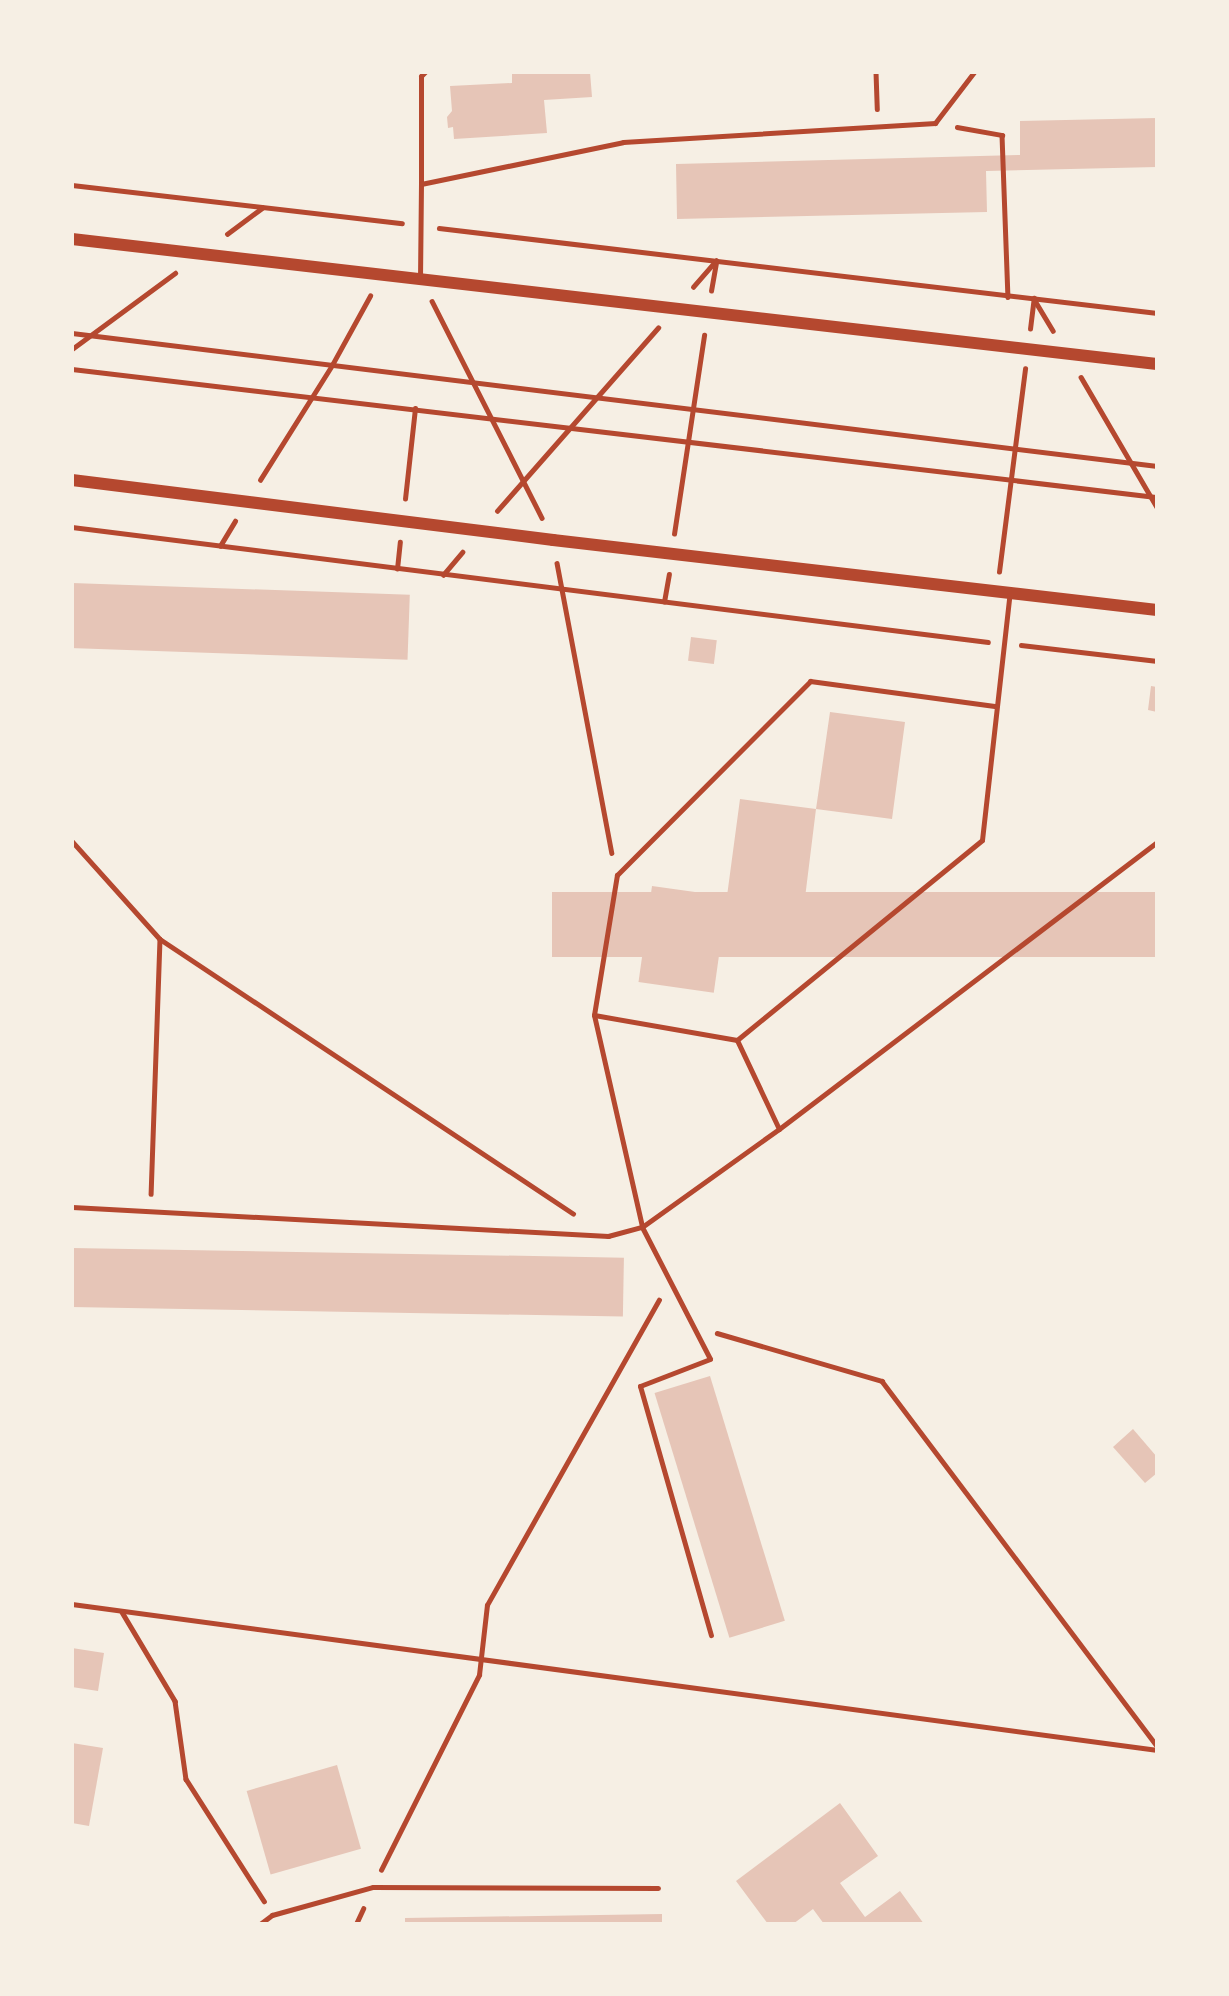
<!DOCTYPE html>
<html>
<head>
<meta charset="utf-8">
<style>
	body { margin:0 }
	#map { position:relative; width:1229px; height:1996px; overflow:hidden; background:#f6efe4; font-family:Raleway,sans-serif }
	div>[style] { position:absolute }
	.building>* { inset:0; background:#e6c5b7; transform-origin:0 0 }
	.path>* { height:4.5px; margin:-2.25px; padding:0 2.25px; transform-origin:2.25px; border-radius:2.25px; background:#b5482f }
	.service>* { height:5px; margin:-2.5px; padding:0 2.5px; transform-origin:2.5px; border-radius:2.5px; background:#b5482f }
	.tertiary>* { height:12px; margin:-6px; padding:0 6px; transform-origin:6px; border-radius:6px; background:#b5482f }
	span { translate:-50% -50%; white-space:nowrap; text-align:center; line-height:1.15; -webkit-text-stroke:7px #f6efe4; paint-order:stroke }
	.frame { position:absolute; inset:0; border:74px solid #f6efe4; pointer-events:none }
</style>
</head>
<body>
<div id="map">
	<div class="building">
		<div style="clip-path:polygon(512px 72px,590px 72px,592px 97px,544px 100px,547px 133px,454px 139px,453px 127px,448px 128px,447px 117px,452px 111px,450px 86px,512px 83px)"></div>
		<div style="clip-path:polygon(1157px 118px,1157px 167px,986px 171px,987px 212px,677px 219px,676px 164px,1020px 155px,1020px 121px)"></div>
		<div style="left:72px;top:583px;width:338px;height:65px;rotate:2deg"></div>
		<div style="left:691px;top:637px;width:26px;height:24px;rotate:7deg"></div>
		<div style="clip-path:polygon(1151px 686px,1157px 687px,1157px 712px,1148px 710px)"></div>
		<div style="clip-path:polygon(830px 712px,905px 722px,892px 819px,816px 809px,804px 906px,727px 896px,740px 799px,816px 809px)"></div>
		<div style="left:652px;top:886px;width:76px;height:97px;rotate:8deg"></div>
		<div style="left:1157px;top:892px;width:65px;height:605px;rotate:90deg"></div>
		<div style="left:72px;top:1248px;width:552px;height:59px;rotate:1deg"></div>
		<div style="left:710px;top:1376px;width:256px;height:58px;rotate:73deg"></div>
		<div style="clip-path:polygon(1133px 1429px,1157px 1457px,1157px 1473px,1145px 1483px,1113px 1447px)"></div>
		<div style="clip-path:polygon(72px 1648px,104px 1653px,98px 1691px,72px 1687px)"></div>
		<div style="clip-path:polygon(72px 1743px,103px 1748px,89px 1826px,72px 1823px)"></div>
		<div style="left:337px;top:1765px;width:87px;height:94px;rotate:74deg"></div>
		<div style="clip-path:polygon(840px 1803px,878px 1856px,840px 1883px,865px 1917px,900px 1891px,924px 1924px,824px 1924px,813px 1909px,793px 1924px,768px 1924px,736px 1881px)"></div>
		<div style="clip-path:polygon(662px 1914px,662px 1924px,405px 1924px,405px 1918px)"></div>
	</div>
	<div class="path">
		<div style="left:876px;top:72px;width:37px;rotate:88deg"></div>
		<div style="left:957px;top:127px;width:46px;rotate:10.1deg"></div>
		<div style="left:1002px;top:135px;width:162px;rotate:87.9deg"></div>
		<div style="left:72px;top:185px;width:332px;rotate:6.6deg"></div>
		<div style="left:439px;top:228px;width:723px;rotate:6.75deg"></div>
		<div style="left:227px;top:234px;width:44px;rotate:-36.6deg"></div>
		<div style="left:693px;top:287px;width:35px;rotate:-49deg"></div>
		<div style="left:711px;top:291px;width:29px;rotate:-80deg"></div>
		<div style="left:1034px;top:299px;width:37px;rotate:59deg"></div>
		<div style="left:432px;top:301px;width:243px;rotate:63.1deg"></div>
		<div style="left:1030px;top:329px;width:31px;rotate:-83deg"></div>
		<div style="left:72px;top:333px;width:1093px;rotate:6.99deg"></div>
		<div style="left:72px;top:349px;width:128px;rotate:-36.4deg"></div>
		<div style="left:72px;top:369px;width:1093px;rotate:6.73deg"></div>
		<div style="left:1081px;top:377px;width:151px;rotate:59.7deg"></div>
		<div style="left:260px;top:480px;width:136px;rotate:-57.9deg"></div>
		<div style="left:332px;top:365px;width:79px;rotate:-61.2deg"></div>
		<div style="left:405px;top:499px;width:91px;rotate:-83.7deg"></div>
		<div style="left:497px;top:511px;width:244px;rotate:-48.7deg"></div>
		<div style="left:72px;top:527px;width:923px;rotate:7.16deg"></div>
		<div style="left:674px;top:534px;width:201px;rotate:-81.4deg"></div>
		<div style="left:220px;top:546px;width:29px;rotate:-59deg"></div>
		<div style="left:557px;top:563px;width:295px;rotate:79.3deg"></div>
		<div style="left:397px;top:569px;width:27px;rotate:-84deg"></div>
		<div style="left:999px;top:572px;width:205px;rotate:-82.7deg"></div>
		<div style="left:443px;top:575px;width:30px;rotate:-50deg"></div>
		<div style="left:664px;top:602px;width:28px;rotate:-80deg"></div>
		<div style="left:1021px;top:645px;width:137px;rotate:6.7deg"></div>
		<div style="left:72px;top:841px;width:132px;rotate:48.1deg"></div>
		<div style="left:160px;top:939px;width:255px;rotate:92deg"></div>
		<div style="left:160px;top:939px;width:496px;rotate:33.6deg"></div>
		<div style="left:717px;top:1333px;width:172px;rotate:16.2deg"></div>
		<div style="left:882px;top:1381px;width:457px;rotate:53deg"></div>
		<div style="left:72px;top:1604px;width:1095px;rotate:7.66deg"></div>
		<div style="left:122px;top:1612px;width:104px;rotate:59.2deg"></div>
		<div style="left:175px;top:1701px;width:79px;rotate:82deg"></div>
		<div style="left:186px;top:1779px;width:145px;rotate:57.4deg"></div>
		<div style="left:381px;top:1870px;width:218px;rotate:-63.3deg"></div>
		<div style="left:479px;top:1675px;width:70px;rotate:-83.5deg"></div>
		<div style="left:487px;top:1605px;width:350px;rotate:-60.6deg"></div>
		<div style="left:356px;top:1924px;width:17px;rotate:-65deg"></div>
	</div>
	<div class="service">
		<div style="left:421px;top:184px;width:108px;rotate:-90deg"></div>
		<div style="left:421px;top:76px;width:6px;rotate:-45deg"></div>
		<div style="left:420px;top:279px;width:95px;rotate:-89.4deg"></div>
		<div style="left:421px;top:184px;width:206px;rotate:-11.7deg"></div>
		<div style="left:623px;top:142px;width:313px;rotate:-3.5deg"></div>
		<div style="left:935px;top:123px;width:64px;rotate:-52.6deg"></div>
		<div style="left:594px;top:1015px;width:217px;rotate:77.2deg"></div>
		<div style="left:642px;top:1227px;width:148px;rotate:62.7deg"></div>
		<div style="left:710px;top:1359px;width:75px;rotate:158.9deg"></div>
		<div style="left:640px;top:1386px;width:259px;rotate:74.1deg"></div>
		<div style="left:737px;top:1040px;width:145px;rotate:-170.1deg"></div>
		<div style="left:594px;top:1015px;width:142px;rotate:-80.7deg"></div>
		<div style="left:617px;top:875px;width:274px;rotate:-45.1deg"></div>
		<div style="left:810px;top:681px;width:188px;rotate:7.7deg"></div>
		<div style="left:779px;top:1129px;width:98px;rotate:-115.3deg"></div>
		<div style="left:737px;top:1040px;width:316px;rotate:-39.2deg"></div>
		<div style="left:982px;top:840px;width:250px;rotate:-83.6deg"></div>
		<div style="left:72px;top:1207px;width:537px;rotate:3.1deg"></div>
		<div style="left:608px;top:1236px;width:35px;rotate:-15deg"></div>
		<div style="left:642px;top:1227px;width:168px;rotate:-35.6deg"></div>
		<div style="left:779px;top:1129px;width:475px;rotate:-37.2deg"></div>
		<div style="left:260px;top:1924px;width:15px;rotate:-37deg"></div>
		<div style="left:272px;top:1915px;width:105px;rotate:-15.5deg"></div>
		<div style="left:373px;top:1887px;width:285px;rotate:0.2deg"></div>
	</div>
	<div class="tertiary">
		<div style="left:72px;top:239px;width:1092px;rotate:6.57deg"></div>
		<div style="left:72px;top:480px;width:485px;rotate:7.1deg"></div>
		<div style="left:553px;top:540px;width:608px;rotate:6.61deg"></div>
	</div>
	<div class="frame"></div>
</div>
</body>
</html>
